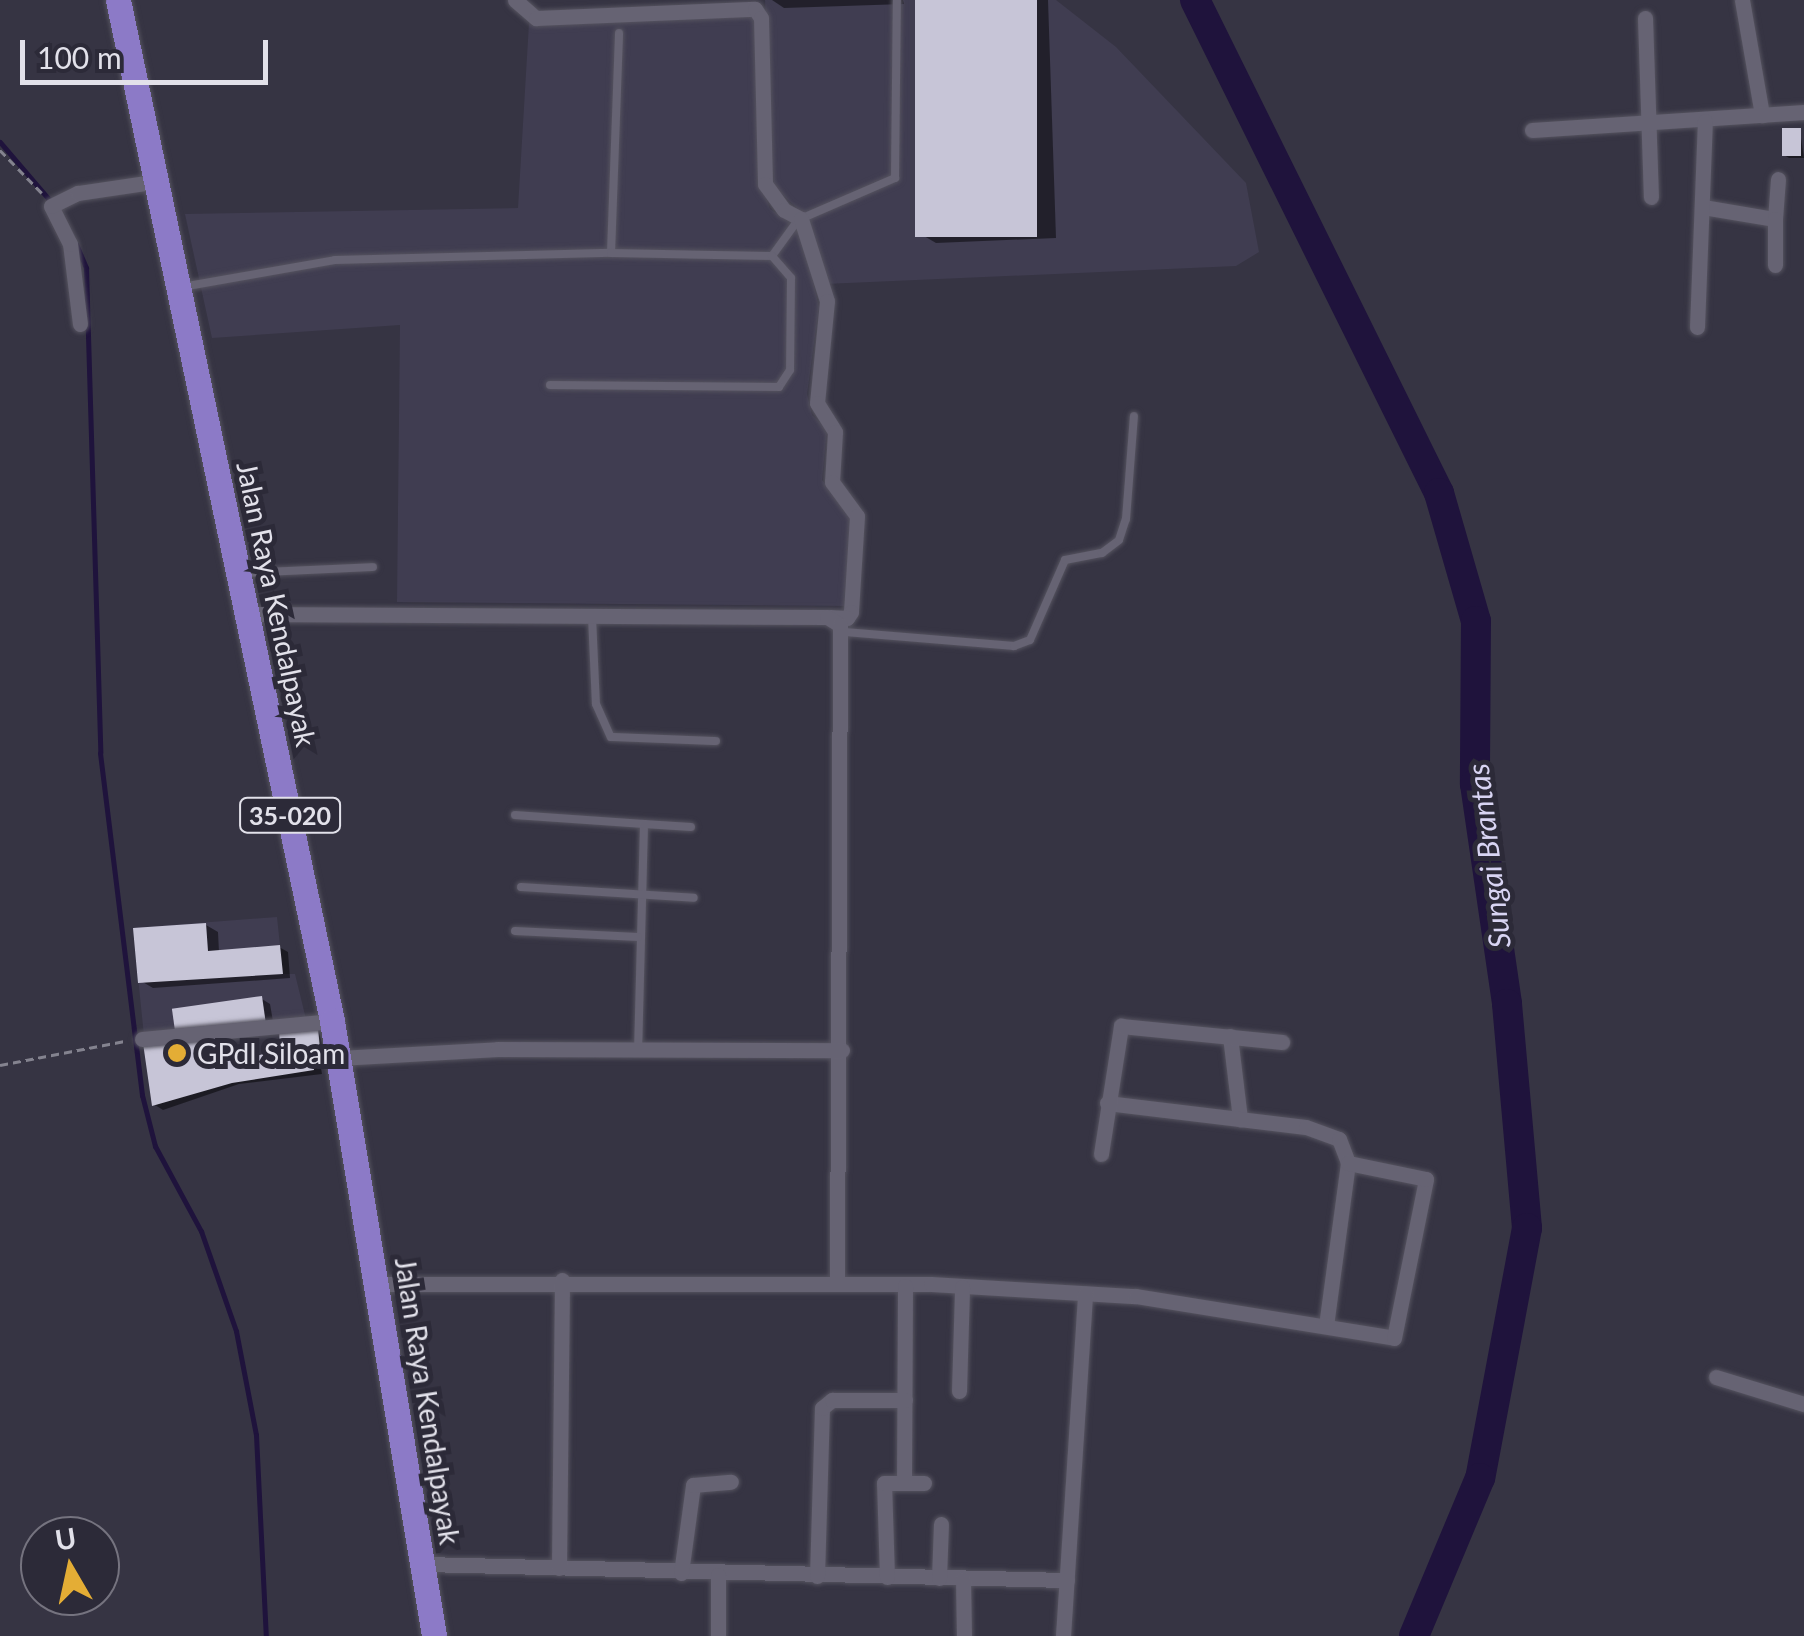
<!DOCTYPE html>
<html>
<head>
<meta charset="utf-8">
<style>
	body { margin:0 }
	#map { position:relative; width:1804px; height:1636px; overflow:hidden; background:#363443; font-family:Lato,sans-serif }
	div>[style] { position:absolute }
	.built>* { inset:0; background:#403d51 }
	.shadow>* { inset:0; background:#0007 }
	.stream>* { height:5px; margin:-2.5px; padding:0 2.5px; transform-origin:2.5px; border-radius:2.5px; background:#1f133c }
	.river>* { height:30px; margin:-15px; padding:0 15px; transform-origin:15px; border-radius:15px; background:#1f133c }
	.building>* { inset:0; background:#c7c5d7; transform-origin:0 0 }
	.path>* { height:2.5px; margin-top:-1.25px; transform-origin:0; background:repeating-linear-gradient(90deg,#84838f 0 8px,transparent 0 13px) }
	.roads { filter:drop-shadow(0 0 2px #55535f) drop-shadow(0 0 2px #55535f) }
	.lane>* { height:8px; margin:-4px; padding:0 4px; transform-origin:4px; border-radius:4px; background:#666373 }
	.street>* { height:15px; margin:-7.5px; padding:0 7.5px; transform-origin:7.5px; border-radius:7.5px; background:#666373 }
	.primary>* { height:25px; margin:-12.5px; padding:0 12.5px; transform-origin:12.5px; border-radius:12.5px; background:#8c7ac7 }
	.dots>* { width:28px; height:28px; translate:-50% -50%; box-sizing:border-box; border:5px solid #2c2a38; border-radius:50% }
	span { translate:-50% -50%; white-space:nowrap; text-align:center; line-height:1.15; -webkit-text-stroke:10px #2c2a38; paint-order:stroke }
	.shield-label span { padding:2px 8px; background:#2c2a38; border:2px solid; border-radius:8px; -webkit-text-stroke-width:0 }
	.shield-label { font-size:25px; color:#e2e1ea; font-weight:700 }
	.street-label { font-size:28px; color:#e2e1ea }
	.poi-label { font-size:28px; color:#e2e1ea }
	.left { translate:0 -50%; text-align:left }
	.water-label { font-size:30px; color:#d8d4f3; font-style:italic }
	.north { position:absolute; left:20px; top:1516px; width:100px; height:100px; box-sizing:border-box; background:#2c2a38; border:2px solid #75737f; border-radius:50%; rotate:351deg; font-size:28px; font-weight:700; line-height:40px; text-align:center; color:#e2e1ea }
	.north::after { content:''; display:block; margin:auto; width:35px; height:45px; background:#e4ad35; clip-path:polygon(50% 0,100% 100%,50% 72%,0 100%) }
	.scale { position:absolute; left:20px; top:40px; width:248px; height:45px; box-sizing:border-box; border:5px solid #e2e1ea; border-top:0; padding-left:12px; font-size:30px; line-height:35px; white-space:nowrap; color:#e2e1ea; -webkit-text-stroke:8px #2c2a38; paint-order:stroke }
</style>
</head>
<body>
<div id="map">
	<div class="built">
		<div style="clip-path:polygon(765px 0,1056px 0,1116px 47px,1246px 183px,1259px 252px,1236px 266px,825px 284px,809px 219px,774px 187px)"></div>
		<div style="clip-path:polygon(751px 16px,760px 29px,763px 188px,770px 209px,801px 230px,819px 307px,807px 394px,812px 415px,827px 429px,822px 480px,851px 515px,844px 606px,397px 602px,400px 325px,212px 338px,185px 214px,518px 208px,529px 23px)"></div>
		<div style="clip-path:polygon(277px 917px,283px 974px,295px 974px,306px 1019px,144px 1036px,133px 928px)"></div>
	</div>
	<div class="shadow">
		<div style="clip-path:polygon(772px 0,903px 0,904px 4px,784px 8px)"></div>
		<div style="clip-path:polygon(917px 0,1048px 0,1056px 238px,936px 243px,924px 236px)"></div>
		<div style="clip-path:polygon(1800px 131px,1804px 158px,1789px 158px,1784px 155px)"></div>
		<div style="clip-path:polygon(206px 925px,218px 932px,219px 952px,279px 947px,288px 952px,290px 978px,153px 988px,141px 981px)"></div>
		<div style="clip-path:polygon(262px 999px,270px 1004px,274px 1027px,224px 1036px,227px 1052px,248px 1050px,254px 1060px,263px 1058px,262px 1053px,282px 1052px,318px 1030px,324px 1049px,309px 1050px,319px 1055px,322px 1074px,239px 1084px,163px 1110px,155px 1105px)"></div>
	</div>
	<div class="stream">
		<div style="left:0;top:142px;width:82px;rotate:49.5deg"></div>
		<div style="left:76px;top:244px;width:26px;rotate:67deg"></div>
		<div style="left:86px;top:268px;width:485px;rotate:88.3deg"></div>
		<div style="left:100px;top:753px;width:345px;rotate:83deg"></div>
		<div style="left:142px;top:1095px;width:53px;rotate:75.7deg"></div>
		<div style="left:155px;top:1146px;width:97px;rotate:61.6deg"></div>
		<div style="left:201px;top:1231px;width:106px;rotate:70.7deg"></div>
		<div style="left:236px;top:1331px;width:106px;rotate:79.1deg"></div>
		<div style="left:256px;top:1435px;width:201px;rotate:87.2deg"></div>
	</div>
	<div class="river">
		<div style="left:1195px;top:0;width:550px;rotate:63.67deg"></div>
		<div style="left:1439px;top:493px;width:133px;rotate:73.9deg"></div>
		<div style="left:1476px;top:621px;width:163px;rotate:90.4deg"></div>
		<div style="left:1475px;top:784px;width:222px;rotate:81.7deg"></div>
		<div style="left:1507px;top:1004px;width:225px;rotate:84.9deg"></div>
		<div style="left:1527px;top:1228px;width:254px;rotate:100.6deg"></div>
		<div style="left:1480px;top:1478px;width:171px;rotate:112.7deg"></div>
	</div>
	<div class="building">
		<div style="left:915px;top:0;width:122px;height:237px"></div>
		<div style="left:1782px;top:128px;width:19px;height:28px"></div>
		<div style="clip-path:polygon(206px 923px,208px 951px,280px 945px,283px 974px,138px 983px,133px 928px)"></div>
		<div style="left:262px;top:996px;width:27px;height:91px;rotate:82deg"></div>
		<div style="clip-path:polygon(318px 1028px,320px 1048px,311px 1048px,314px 1070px,232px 1083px,152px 1106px,143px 1043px,223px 1033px,226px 1050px,248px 1047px,250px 1058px,280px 1049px,279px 1030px)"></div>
	</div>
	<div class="path">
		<div style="left:0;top:150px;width:60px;rotate:45.7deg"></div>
		<div style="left:0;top:1065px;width:127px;rotate:-10.9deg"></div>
	</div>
	<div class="roads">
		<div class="lane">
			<div style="left:611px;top:253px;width:220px;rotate:-87.9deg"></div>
			<div style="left:772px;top:256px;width:44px;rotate:-54.2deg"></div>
			<div style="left:798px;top:220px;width:106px;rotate:-23.4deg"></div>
			<div style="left:895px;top:178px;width:178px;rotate:-89.4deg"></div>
			<div style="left:182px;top:287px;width:155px;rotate:-10deg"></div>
			<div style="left:335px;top:260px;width:276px;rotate:-1.5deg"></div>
			<div style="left:611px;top:253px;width:161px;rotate:1.1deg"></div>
			<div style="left:772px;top:256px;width:29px;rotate:49deg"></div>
			<div style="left:791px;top:278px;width:92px;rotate:90.6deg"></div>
			<div style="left:790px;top:370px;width:20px;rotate:123deg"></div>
			<div style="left:779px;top:387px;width:229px;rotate:-179.5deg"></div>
			<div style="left:242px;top:573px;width:131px;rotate:-2.6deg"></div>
			<div style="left:592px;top:617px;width:87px;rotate:87.4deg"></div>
			<div style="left:596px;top:704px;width:36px;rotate:66deg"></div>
			<div style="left:611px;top:737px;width:105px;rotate:2.2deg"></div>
			<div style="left:845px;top:632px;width:170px;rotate:4.7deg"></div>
			<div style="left:1014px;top:646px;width:17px;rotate:-21deg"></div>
			<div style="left:1030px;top:640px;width:87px;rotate:-66.4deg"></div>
			<div style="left:1065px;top:560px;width:38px;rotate:-11deg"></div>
			<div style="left:1102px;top:553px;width:21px;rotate:-37deg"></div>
			<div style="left:1119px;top:540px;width:22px;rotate:-72deg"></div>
			<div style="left:1126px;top:519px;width:103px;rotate:-85.6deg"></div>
			<div style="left:515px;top:815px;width:129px;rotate:4deg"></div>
			<div style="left:644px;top:824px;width:224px;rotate:91.5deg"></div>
			<div style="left:644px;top:824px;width:47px;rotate:3.7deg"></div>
			<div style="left:521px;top:887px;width:173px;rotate:3.6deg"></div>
			<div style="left:515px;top:931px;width:123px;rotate:2.8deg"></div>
		</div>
		<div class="street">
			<div style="left:515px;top:0;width:28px;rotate:41deg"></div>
			<div style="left:536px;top:18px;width:219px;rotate:-2.4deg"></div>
			<div style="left:755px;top:9px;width:11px;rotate:56deg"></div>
			<div style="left:761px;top:18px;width:166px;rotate:88.6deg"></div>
			<div style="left:765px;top:184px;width:32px;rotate:54deg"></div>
			<div style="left:784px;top:210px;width:19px;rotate:28deg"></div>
			<div style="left:801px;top:219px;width:86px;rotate:72.4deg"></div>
			<div style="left:827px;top:301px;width:102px;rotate:95.6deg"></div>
			<div style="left:817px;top:403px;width:34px;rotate:58deg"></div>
			<div style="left:835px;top:432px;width:50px;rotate:93.4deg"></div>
			<div style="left:832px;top:482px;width:42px;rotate:53.7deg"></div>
			<div style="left:857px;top:516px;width:96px;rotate:93.6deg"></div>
			<div style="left:851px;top:612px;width:7px;rotate:124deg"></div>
			<div style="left:847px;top:618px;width:17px;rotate:-177deg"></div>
			<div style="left:1742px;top:0;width:117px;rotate:80.1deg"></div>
			<div style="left:1645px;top:18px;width:179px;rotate:88.1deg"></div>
			<div style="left:1532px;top:130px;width:273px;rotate:-3.8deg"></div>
			<div style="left:1703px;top:207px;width:73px;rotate:9.5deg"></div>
			<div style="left:1775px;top:219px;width:40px;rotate:-85.7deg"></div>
			<div style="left:1775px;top:265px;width:46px;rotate:-90deg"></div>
			<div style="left:80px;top:324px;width:81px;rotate:-97.1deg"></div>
			<div style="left:70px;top:244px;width:42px;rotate:-116.6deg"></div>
			<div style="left:51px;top:206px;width:30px;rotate:-26deg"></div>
			<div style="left:78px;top:193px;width:82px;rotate:-8.4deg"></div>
			<div style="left:1697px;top:327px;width:206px;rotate:-87.8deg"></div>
			<div style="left:248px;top:614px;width:579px;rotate:0.3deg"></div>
			<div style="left:827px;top:617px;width:15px;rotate:32deg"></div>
			<div style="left:840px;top:625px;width:657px;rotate:90.26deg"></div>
			<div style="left:1230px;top:1036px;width:84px;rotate:83.1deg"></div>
			<div style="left:142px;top:1039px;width:191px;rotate:-5.4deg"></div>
			<div style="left:339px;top:1058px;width:159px;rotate:-3.2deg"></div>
			<div style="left:498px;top:1049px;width:344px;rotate:0.2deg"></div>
			<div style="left:1107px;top:1103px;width:200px;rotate:6.9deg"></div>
			<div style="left:1306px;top:1127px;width:35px;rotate:20deg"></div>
			<div style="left:1339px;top:1139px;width:26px;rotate:69deg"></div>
			<div style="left:1348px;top:1163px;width:164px;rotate:97.7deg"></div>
			<div style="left:1101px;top:1154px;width:130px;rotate:-81.1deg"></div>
			<div style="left:1121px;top:1026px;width:162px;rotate:5.7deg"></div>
			<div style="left:379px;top:1284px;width:552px"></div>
			<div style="left:931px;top:1284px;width:205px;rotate:3.4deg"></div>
			<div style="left:1136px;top:1296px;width:261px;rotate:9.2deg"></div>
			<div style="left:1394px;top:1338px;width:162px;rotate:-78.6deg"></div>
			<div style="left:1426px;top:1179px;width:80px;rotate:-168.4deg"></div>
			<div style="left:1716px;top:1377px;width:92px;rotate:17.1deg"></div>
			<div style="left:959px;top:1391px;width:104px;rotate:-88.3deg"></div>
			<div style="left:904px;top:1482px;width:196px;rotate:-89.7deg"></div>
			<div style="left:424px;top:1564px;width:643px;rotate:1.43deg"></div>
			<div style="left:559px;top:1568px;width:288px;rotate:-89.4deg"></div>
			<div style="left:681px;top:1573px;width:89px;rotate:-82.2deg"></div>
			<div style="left:693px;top:1485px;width:38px;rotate:-5deg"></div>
			<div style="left:718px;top:1575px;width:61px;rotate:90deg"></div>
			<div style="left:817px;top:1576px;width:168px;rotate:-88.3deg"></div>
			<div style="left:822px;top:1408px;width:13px;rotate:-39deg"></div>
			<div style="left:832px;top:1400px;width:73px"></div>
			<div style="left:887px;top:1577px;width:94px;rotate:-91.8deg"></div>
			<div style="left:884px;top:1483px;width:40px"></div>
			<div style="left:939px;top:1578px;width:54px;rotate:-87.9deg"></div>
			<div style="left:963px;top:1579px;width:57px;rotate:89deg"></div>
			<div style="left:1063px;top:1636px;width:343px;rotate:-86.3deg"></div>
		</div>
		<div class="primary">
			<div style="left:118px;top:0;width:1043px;rotate:78.16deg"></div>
			<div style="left:332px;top:1021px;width:623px;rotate:80.58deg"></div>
		</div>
	</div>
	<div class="dots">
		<div style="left:177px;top:1053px;background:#e4ad35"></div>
	</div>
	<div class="shield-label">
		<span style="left:290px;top:815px">35-020</span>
	</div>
	<div class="street-label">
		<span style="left:277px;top:604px;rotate:78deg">Jalan Raya Kendalpayak</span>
		<span style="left:428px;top:1401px;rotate:81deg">Jalan Raya Kendalpayak</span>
	</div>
	<div class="poi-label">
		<span class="left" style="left:197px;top:1053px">GPdI Siloam</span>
	</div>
	<div class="water-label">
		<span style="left:1488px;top:856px;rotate:-97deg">Sungai Brantas</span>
	</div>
	<div class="north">U</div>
	<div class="scale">100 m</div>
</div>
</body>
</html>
